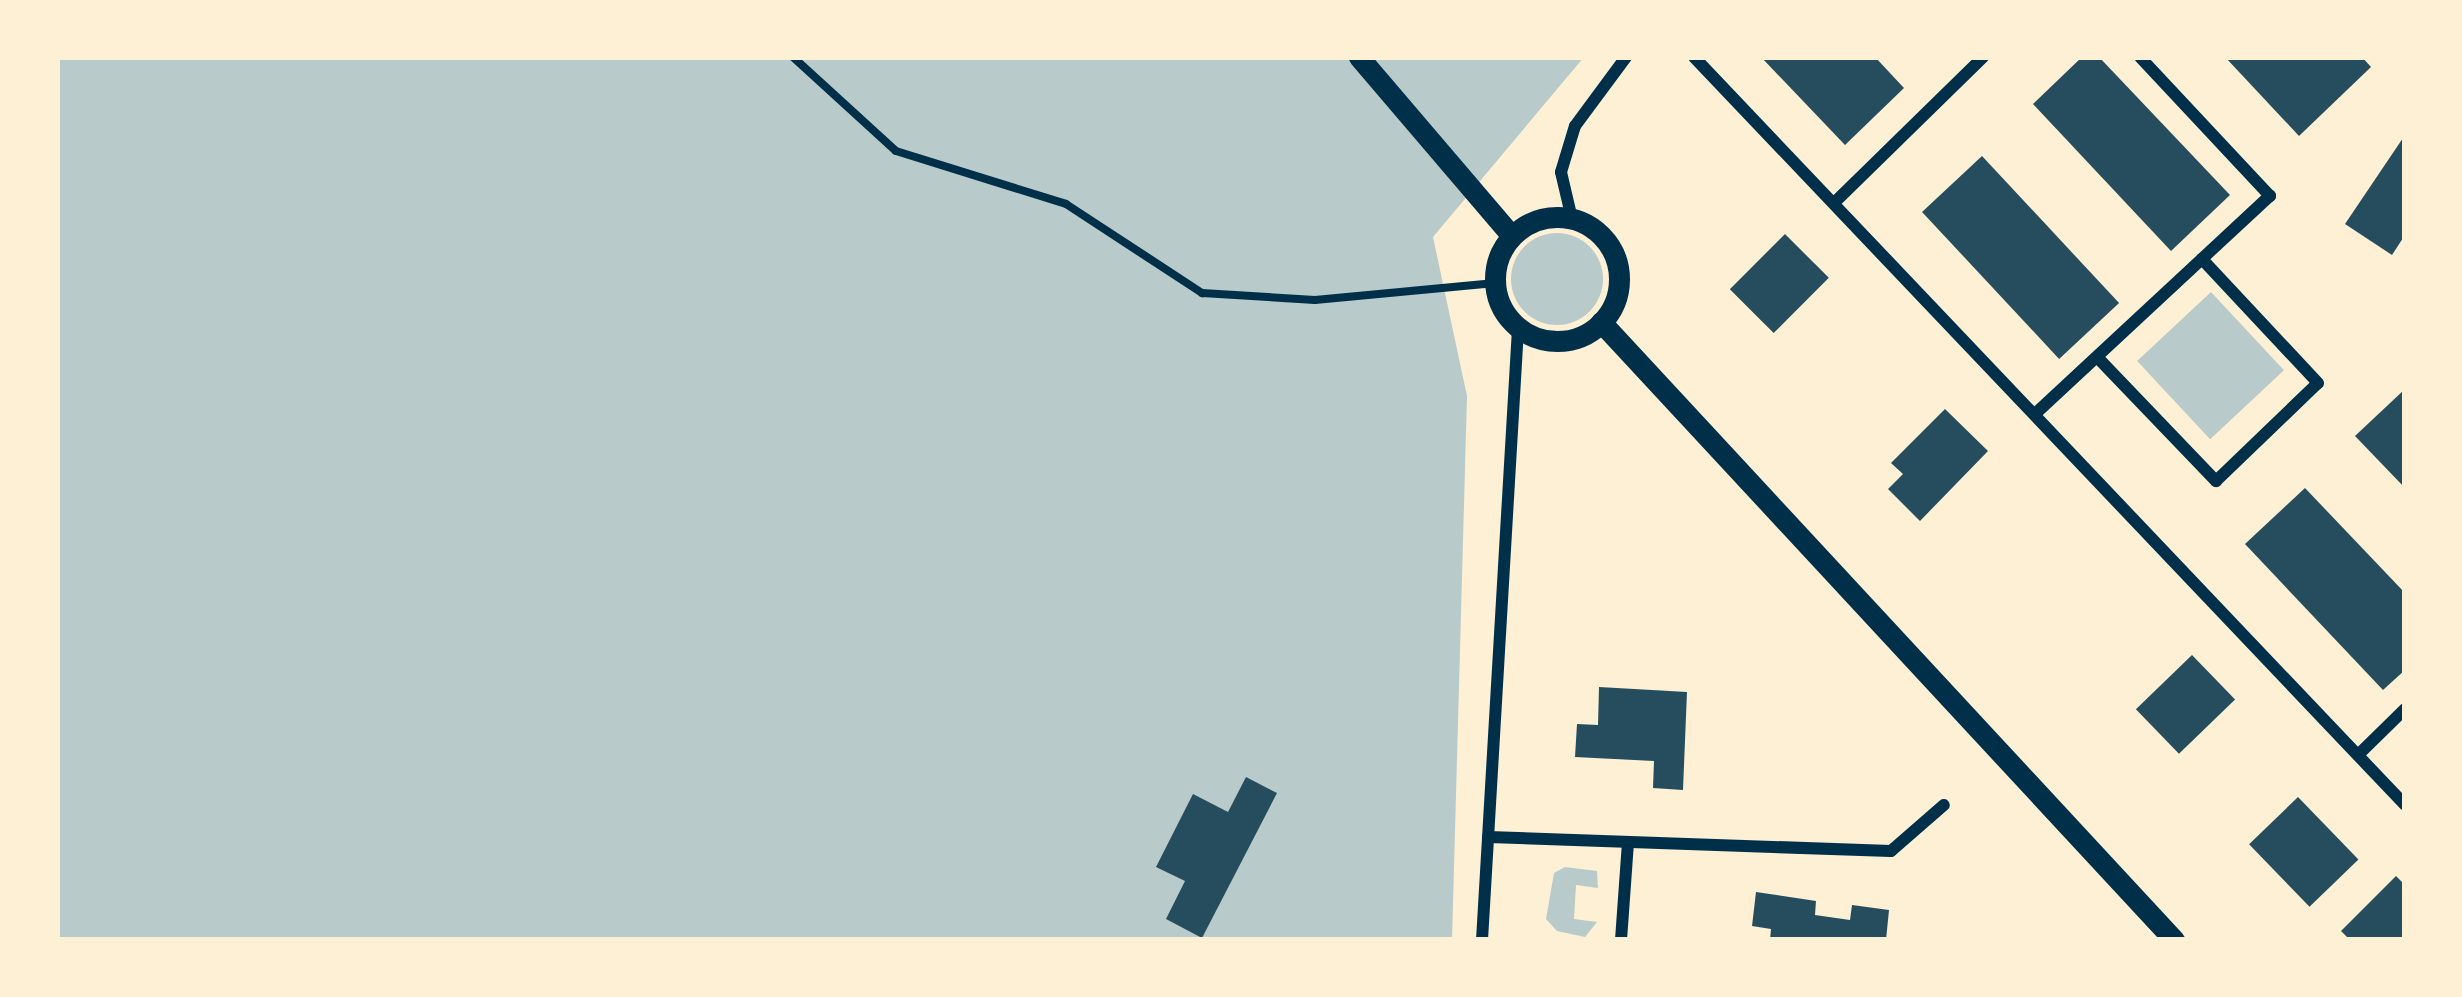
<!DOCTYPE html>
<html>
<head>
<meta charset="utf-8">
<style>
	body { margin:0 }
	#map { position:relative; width:2462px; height:997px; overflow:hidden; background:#fdf0d5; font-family:Inter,sans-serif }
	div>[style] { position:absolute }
	.green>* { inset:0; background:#b9caca; transform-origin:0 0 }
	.round { border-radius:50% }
	.building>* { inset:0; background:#264d5e; transform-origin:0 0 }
	.path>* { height:8px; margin:-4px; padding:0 4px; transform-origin:4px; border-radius:4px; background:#003049 }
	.minor>* { height:12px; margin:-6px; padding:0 6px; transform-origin:6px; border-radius:6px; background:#003049 }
	.tertiary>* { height:21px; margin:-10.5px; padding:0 10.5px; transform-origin:10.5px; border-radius:10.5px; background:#003049 }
	.tertiary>.ring { margin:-10.5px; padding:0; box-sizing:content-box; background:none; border:21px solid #003049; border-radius:50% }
	span { translate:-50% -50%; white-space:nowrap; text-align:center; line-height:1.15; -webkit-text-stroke:9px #fdf0d5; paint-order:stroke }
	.frame { position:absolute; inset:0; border:60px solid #fdf0d5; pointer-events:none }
</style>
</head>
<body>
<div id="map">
	<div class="green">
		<div style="clip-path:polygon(57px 57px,1584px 57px,1433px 237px,1467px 396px,1452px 940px,57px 940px)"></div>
		<div class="round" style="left:1511px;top:233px;width:92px;height:92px"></div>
		<div style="left:2211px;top:292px;width:107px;height:101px;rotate:47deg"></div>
		<div style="clip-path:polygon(1565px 867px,1597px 871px,1598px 888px,1576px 885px,1574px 919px,1597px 922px,1585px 937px,1557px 931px,1546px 919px,1554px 873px)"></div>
	</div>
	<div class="building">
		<div style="clip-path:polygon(1761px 57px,1875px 57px,1904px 88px,1845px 145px)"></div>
		<div style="clip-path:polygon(2082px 57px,2099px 57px,2230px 195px,2171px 251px,2033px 104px)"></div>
		<div style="clip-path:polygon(2225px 57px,2362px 57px,2371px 67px,2299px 136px)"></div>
		<div style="clip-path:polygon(2405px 135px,2405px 235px,2392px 255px,2345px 224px)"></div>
		<div style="left:1982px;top:156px;width:201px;height:82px;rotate:47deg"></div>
		<div style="left:1785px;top:234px;width:62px;height:78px;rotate:45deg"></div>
		<div style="clip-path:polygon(2405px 389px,2405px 488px,2355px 436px)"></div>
		<div style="clip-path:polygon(1945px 409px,1988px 451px,1920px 521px,1888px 489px,1903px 474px,1891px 463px)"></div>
		<div style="clip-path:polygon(2305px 488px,2405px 593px,2405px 670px,2383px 690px,2245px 544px)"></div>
		<div style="left:2192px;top:655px;width:62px;height:78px;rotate:46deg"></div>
		<div style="clip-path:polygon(1599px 687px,1687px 692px,1683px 790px,1653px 788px,1654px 761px,1575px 757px,1577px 724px,1598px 725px)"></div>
		<div style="clip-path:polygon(1246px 777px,1277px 793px,1202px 938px,1166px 919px,1185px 881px,1156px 867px,1193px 794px,1228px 812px)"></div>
		<div style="left:2298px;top:797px;width:87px;height:68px;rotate:46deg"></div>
		<div style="clip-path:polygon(2396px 876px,2405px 885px,2405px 940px,2350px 940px,2341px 931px)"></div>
		<div style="clip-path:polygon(1756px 892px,1816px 901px,1815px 915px,1850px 920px,1852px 905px,1889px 910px,1886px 940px,1770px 940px,1771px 929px,1752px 926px)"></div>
	</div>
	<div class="path">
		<div style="left:793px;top:57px;width:139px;rotate:42.4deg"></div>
		<div style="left:896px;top:151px;width:178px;rotate:17.3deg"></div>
		<div style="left:1066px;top:204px;width:163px;rotate:33.2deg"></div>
		<div style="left:1202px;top:293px;width:113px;rotate:3.5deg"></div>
		<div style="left:1315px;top:300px;width:181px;rotate:-5.4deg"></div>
	</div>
	<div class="minor">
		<div style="left:1694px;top:57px;width:1032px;rotate:46.45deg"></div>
		<div style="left:1835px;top:202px;width:207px;rotate:-44.4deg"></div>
		<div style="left:1572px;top:219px;width:48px;rotate:-103.2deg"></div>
		<div style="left:1561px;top:172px;width:48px;rotate:-73.1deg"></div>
		<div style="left:1575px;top:126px;width:86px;rotate:-53.5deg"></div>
		<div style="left:2097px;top:357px;width:172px;rotate:46.2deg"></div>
		<div style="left:2216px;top:481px;width:141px;rotate:-43.9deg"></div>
		<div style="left:2318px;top:383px;width:170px;rotate:-133.1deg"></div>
		<div style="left:2035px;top:414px;width:321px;rotate:-42.9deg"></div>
		<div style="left:2270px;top:196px;width:190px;rotate:-133.1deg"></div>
		<div style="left:2358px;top:755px;width:66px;rotate:-44.4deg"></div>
		<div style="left:1488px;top:837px;width:403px;rotate:2deg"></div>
		<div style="left:1891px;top:851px;width:70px;rotate:-41deg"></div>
		<div style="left:1482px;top:940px;width:613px;rotate:-86.63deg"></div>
		<div style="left:1621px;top:940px;width:98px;rotate:-85.9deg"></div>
	</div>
	<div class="tertiary">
		<div style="left:1359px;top:57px;width:235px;rotate:49.5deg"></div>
		<div class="ring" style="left:1495px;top:217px;width:103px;height:103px"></div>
		<div style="left:1601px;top:322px;width:843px;rotate:47.16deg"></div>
	</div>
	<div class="frame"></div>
</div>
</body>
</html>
